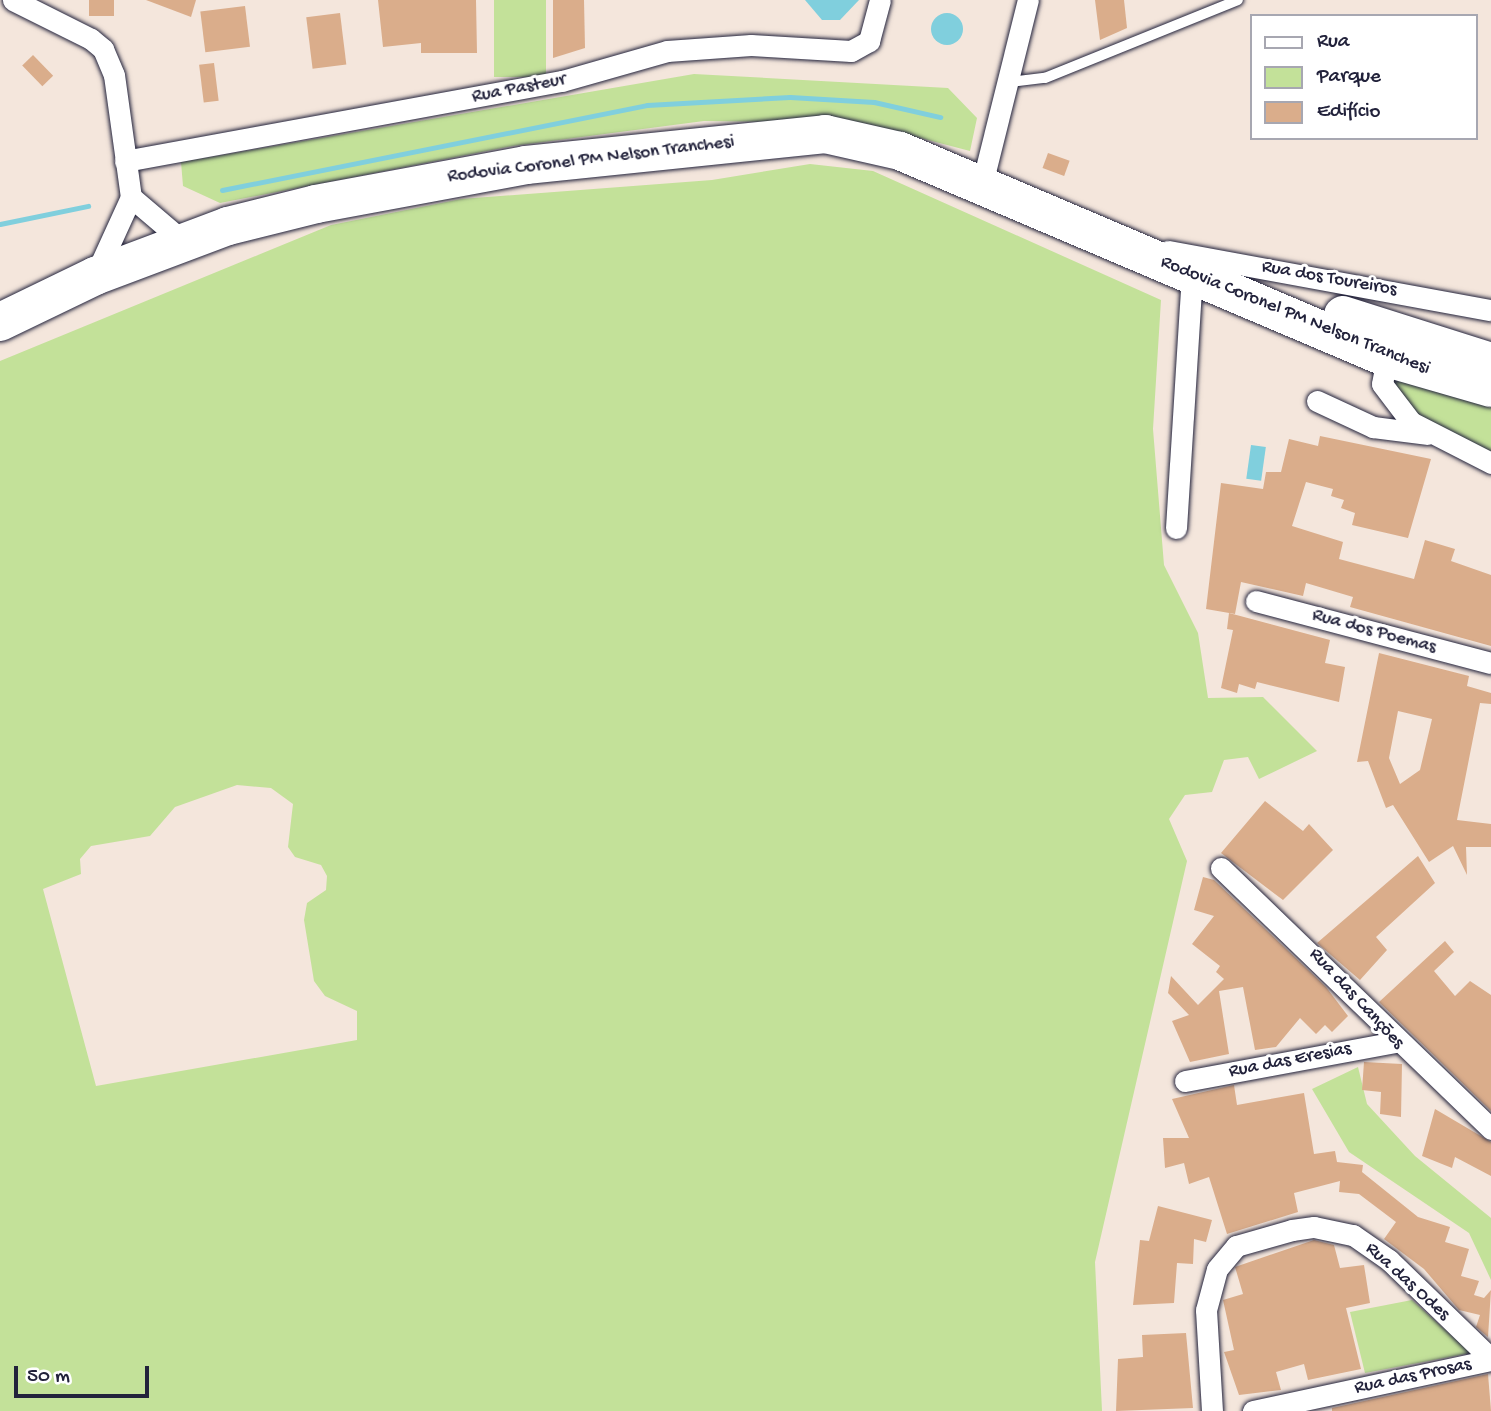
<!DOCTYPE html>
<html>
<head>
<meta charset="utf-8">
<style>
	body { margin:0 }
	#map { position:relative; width:1491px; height:1411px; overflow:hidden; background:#f4e6dc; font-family:"Gochi Hand",sans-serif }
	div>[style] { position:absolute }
	.green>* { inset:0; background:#c3e199; transform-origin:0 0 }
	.water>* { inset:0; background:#80cfdd; transform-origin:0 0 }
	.round { border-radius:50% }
	.stream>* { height:5px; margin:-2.5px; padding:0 2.5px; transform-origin:2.5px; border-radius:2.5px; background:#80cfdd }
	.building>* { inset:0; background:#daad8b; transform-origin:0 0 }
	.roads { filter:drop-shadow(0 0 2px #22223b) drop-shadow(0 0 2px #22223b) }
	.lane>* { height:10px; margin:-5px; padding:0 5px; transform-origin:5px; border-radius:5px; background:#fff }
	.street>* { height:21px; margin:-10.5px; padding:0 10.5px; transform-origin:10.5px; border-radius:10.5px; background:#fff }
	.highway>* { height:38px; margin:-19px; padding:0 19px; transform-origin:19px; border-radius:19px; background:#fff }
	span { translate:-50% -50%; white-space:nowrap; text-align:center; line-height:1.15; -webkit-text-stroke:6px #fff; paint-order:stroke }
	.street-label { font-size:19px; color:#22223b }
	.legend { position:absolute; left:1250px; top:14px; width:228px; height:126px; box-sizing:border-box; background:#fff; border:2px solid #a7a7b1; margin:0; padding:9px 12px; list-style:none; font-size:21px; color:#22223b }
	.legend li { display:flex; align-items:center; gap:14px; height:35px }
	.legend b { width:35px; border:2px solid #a7a7b1 }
	.scale { position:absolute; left:14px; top:1366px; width:135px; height:32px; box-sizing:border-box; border:4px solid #22223b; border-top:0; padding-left:9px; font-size:21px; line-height:24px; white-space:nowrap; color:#22223b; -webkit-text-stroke:5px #fff; paint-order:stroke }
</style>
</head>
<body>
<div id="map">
	<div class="green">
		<div style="left:494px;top:0;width:52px;height:77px"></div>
		<div style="clip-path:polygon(694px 74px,948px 88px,977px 118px,970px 151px,863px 123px,704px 121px,513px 146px,220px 203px,183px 186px,181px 162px)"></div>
		<div style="clip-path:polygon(evenodd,810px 164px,873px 171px,1161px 300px,1153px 429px,1164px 565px,1198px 633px,1208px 698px,1263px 697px,1317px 751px,1259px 779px,1248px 757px,1224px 760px,1212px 792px,1185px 795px,1169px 819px,1187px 861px,1095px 1262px,1102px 1411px,0 1411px,0 361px,331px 225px,461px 199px,712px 180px,810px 164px,237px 785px,271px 788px,293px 804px,288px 847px,295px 857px,321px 865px,327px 876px,326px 890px,307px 903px,304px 920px,314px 981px,325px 996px,357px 1011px,357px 1040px,96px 1086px,43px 889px,81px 874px,80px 859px,91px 846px,150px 836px,175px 807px,237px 785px)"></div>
		<div style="clip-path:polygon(1387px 358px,1491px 388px,1491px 463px,1393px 402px)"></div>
		<div style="clip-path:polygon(1358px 1067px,1367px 1104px,1415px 1156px,1491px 1218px,1491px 1280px,1469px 1233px,1349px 1152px,1312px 1089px)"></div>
		<div style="clip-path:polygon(1412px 1300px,1471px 1353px,1365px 1373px,1350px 1312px)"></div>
	</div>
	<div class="water">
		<div style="clip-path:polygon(805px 0,859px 0,840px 20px,822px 20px)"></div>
		<div class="round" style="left:931px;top:13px;width:32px;height:32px"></div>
		<div style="left:1251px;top:445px;width:15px;height:34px;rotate:8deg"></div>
	</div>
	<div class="stream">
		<div style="left:222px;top:190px;width:433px;rotate:-11.3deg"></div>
		<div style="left:647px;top:105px;width:143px;rotate:-3.2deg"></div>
		<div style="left:790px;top:97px;width:84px;rotate:3.4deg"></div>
		<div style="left:874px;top:102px;width:68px;rotate:12.8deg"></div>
		<div style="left:0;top:224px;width:90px;rotate:-11.6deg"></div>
	</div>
	<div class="building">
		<div style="left:89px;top:0;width:25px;height:16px"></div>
		<div style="clip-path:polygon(146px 0,196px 0,191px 17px)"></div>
		<div style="clip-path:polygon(378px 0,476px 0,477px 53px,421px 53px,421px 43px,383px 47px)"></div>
		<div style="clip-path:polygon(553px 0,584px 0,585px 48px,553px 58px)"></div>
		<div style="clip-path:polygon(1095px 0,1124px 0,1127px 28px,1100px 40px)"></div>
		<div style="left:245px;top:6px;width:41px;height:45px;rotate:83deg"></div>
		<div style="left:340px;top:13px;width:52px;height:34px;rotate:83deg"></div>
		<div style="left:33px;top:55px;width:29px;height:15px;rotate:46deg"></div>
		<div style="left:214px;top:63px;width:38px;height:15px;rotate:83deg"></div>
		<div style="left:1048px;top:153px;width:23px;height:16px;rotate:20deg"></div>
		<div style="clip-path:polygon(1320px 436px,1431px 459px,1408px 538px,1352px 525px,1355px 513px,1341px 508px,1344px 500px,1331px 496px,1333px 489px,1306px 482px,1292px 526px,1343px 542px,1339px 559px,1414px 579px,1425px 540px,1455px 549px,1451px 561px,1491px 575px,1491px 646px,1350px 607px,1353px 597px,1306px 583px,1303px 596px,1241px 582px,1235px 614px,1206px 609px,1221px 483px,1263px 489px,1266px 472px,1281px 472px,1289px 439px,1318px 446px)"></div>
		<div style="clip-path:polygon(1229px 613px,1330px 640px,1325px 663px,1345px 667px,1339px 702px,1257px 682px,1255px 689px,1239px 684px,1237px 693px,1221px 688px,1233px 630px,1227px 629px)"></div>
		<div style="clip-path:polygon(evenodd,1379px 653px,1469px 676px,1467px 686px,1491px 693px,1491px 704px,1480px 703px,1457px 820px,1491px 824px,1491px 847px,1466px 847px,1467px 875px,1453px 846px,1429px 862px,1393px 805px,1386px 808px,1368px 761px,1357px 762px,1379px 653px,1398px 711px,1432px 719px,1420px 770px,1400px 784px,1389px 758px,1398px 711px)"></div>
		<div style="clip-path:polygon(1265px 801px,1303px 831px,1309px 824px,1333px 850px,1283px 900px,1221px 853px)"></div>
		<div style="clip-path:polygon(1418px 856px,1435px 883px,1376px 937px,1387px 950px,1360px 980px,1317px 943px)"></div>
		<div style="clip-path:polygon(1203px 877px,1214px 880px,1326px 987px,1348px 1016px,1332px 1032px,1325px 1025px,1316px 1034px,1300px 1018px,1276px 1047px,1255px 1050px,1243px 987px,1219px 991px,1229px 1054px,1190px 1062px,1172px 1021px,1189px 1015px,1168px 993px,1171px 976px,1198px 1005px,1224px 979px,1216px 972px,1220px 966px,1192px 944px,1214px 916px,1194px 910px)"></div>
		<div style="clip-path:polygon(1445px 941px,1454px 952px,1434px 971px,1455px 996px,1470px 981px,1491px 995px,1491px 1111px,1379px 1002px)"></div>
		<div style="clip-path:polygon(1364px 1062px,1402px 1064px,1401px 1117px,1380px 1114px,1381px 1092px,1362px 1090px)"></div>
		<div style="clip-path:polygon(1234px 1085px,1237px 1105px,1304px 1093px,1314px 1154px,1335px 1151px,1337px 1162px,1363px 1165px,1362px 1172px,1418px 1217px,1450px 1227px,1445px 1242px,1469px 1249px,1461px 1276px,1479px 1281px,1474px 1295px,1484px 1298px,1491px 1290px,1488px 1337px,1476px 1327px,1480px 1315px,1459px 1310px,1424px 1269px,1384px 1239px,1396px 1222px,1359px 1194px,1339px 1192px,1340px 1181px,1294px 1193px,1298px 1212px,1227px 1234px,1209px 1177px,1189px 1184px,1184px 1163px,1165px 1168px,1163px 1138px,1189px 1138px,1172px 1099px)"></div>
		<div style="clip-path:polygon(1435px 1109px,1491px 1142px,1491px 1176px,1455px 1157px,1452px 1168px,1422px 1156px)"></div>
		<div style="clip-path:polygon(1158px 1206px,1212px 1220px,1206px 1242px,1194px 1239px,1193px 1264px,1177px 1263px,1174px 1303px,1133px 1305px,1140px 1240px,1149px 1241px)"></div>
		<div style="clip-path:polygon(1314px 1240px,1334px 1245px,1340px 1268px,1364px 1265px,1370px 1303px,1346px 1308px,1361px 1369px,1308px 1380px,1304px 1364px,1276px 1372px,1281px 1390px,1239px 1395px,1224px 1352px,1234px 1350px,1223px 1300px,1243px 1294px,1235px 1267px)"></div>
		<div style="clip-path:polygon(1186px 1333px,1193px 1408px,1116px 1411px,1118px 1359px,1143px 1357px,1142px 1335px)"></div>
		<div style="clip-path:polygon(1488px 1374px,1491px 1411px,1332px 1411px,1332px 1408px)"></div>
	</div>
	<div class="roads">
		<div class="lane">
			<div style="left:1010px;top:82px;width:35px;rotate:-7deg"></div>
			<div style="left:1045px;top:78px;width:208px;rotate:-22deg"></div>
		</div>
		<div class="street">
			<div style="left:13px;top:0;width:87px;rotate:26.6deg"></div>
			<div style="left:91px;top:39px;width:16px;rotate:40deg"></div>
			<div style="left:103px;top:49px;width:28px;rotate:67deg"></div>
			<div style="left:114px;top:75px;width:123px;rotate:82.1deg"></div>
			<div style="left:131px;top:197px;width:87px;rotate:114.5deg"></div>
			<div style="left:125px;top:161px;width:444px;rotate:-10.4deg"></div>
			<div style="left:562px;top:81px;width:109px;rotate:-15.9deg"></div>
			<div style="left:667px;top:51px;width:84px;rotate:-4.1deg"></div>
			<div style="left:751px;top:45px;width:100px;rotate:3.4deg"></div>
			<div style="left:851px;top:51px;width:21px;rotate:-29deg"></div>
			<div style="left:869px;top:41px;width:42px;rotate:-75deg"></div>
			<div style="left:982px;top:184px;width:190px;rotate:-76deg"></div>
			<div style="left:131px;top:197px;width:71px;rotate:40.4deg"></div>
			<div style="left:1168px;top:251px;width:328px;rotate:10.4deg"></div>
			<div style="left:1387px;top:358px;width:26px;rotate:101deg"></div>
			<div style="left:1382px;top:384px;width:48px;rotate:52.7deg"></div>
			<div style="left:1411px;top:422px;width:90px;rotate:27.1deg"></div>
			<div style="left:1317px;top:401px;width:62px;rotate:24.9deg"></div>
			<div style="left:1373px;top:427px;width:54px;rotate:7.4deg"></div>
			<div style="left:1176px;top:528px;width:252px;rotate:-86.4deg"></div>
			<div style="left:1256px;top:601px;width:243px;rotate:14.8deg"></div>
			<div style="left:1221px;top:868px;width:376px;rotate:44deg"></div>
			<div style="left:1185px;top:1081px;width:214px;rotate:-10.5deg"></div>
			<div style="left:1212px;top:1411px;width:101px;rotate:-93.4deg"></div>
			<div style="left:1206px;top:1310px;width:42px;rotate:-75deg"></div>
			<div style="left:1217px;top:1269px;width:30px;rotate:-50deg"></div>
			<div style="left:1236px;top:1246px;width:58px;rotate:-15.9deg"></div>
			<div style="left:1292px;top:1230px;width:22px;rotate:-8deg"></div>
			<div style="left:1314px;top:1227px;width:40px;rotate:12deg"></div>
			<div style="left:1353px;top:1235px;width:44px;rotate:34.8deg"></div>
			<div style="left:1389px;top:1260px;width:142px;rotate:44.1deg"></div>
			<div style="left:1253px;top:1411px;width:243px;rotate:-12.1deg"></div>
		</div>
		<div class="highway">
			<div style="left:1343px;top:315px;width:155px;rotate:17.6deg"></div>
			<div style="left:0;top:322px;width:106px;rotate:-25.8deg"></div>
			<div style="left:95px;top:276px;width:142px;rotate:-20.6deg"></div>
			<div style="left:228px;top:226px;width:91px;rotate:-14deg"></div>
			<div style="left:316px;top:204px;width:214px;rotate:-10.5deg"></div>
			<div style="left:526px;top:165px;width:301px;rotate:-5.9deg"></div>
			<div style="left:825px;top:134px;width:77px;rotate:12.8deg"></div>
			<div style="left:900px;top:151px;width:529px;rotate:23.03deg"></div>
			<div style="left:1387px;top:358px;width:108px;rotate:16.1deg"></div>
		</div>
	</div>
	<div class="street-label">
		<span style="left:519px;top:89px;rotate:-11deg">Rua Pasteur</span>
		<span style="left:591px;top:160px;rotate:-7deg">Rodovia Coronel PM Nelson Tranchesi</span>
		<span style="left:1329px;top:279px;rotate:10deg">Rua dos Toureiros</span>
		<span style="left:1295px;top:316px;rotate:22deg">Rodovia Coronel PM Nelson Tranchesi</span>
		<span style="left:1374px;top:632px;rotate:15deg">Rua dos Poemas</span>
		<span style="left:1356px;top:999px;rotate:47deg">Rua das Canções</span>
		<span style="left:1290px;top:1061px;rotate:-11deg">Rua das Eresias</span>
		<span style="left:1407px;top:1282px;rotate:42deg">Rua das Odes</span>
		<span style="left:1413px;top:1377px;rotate:-12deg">Rua das Prosas</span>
	</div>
	<ul class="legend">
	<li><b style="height:9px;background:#fff"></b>Rua</li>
	<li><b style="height:19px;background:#c3e199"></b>Parque</li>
	<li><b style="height:19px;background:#daad8b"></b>Edifício</li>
	</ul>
	<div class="scale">50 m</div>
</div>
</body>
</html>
